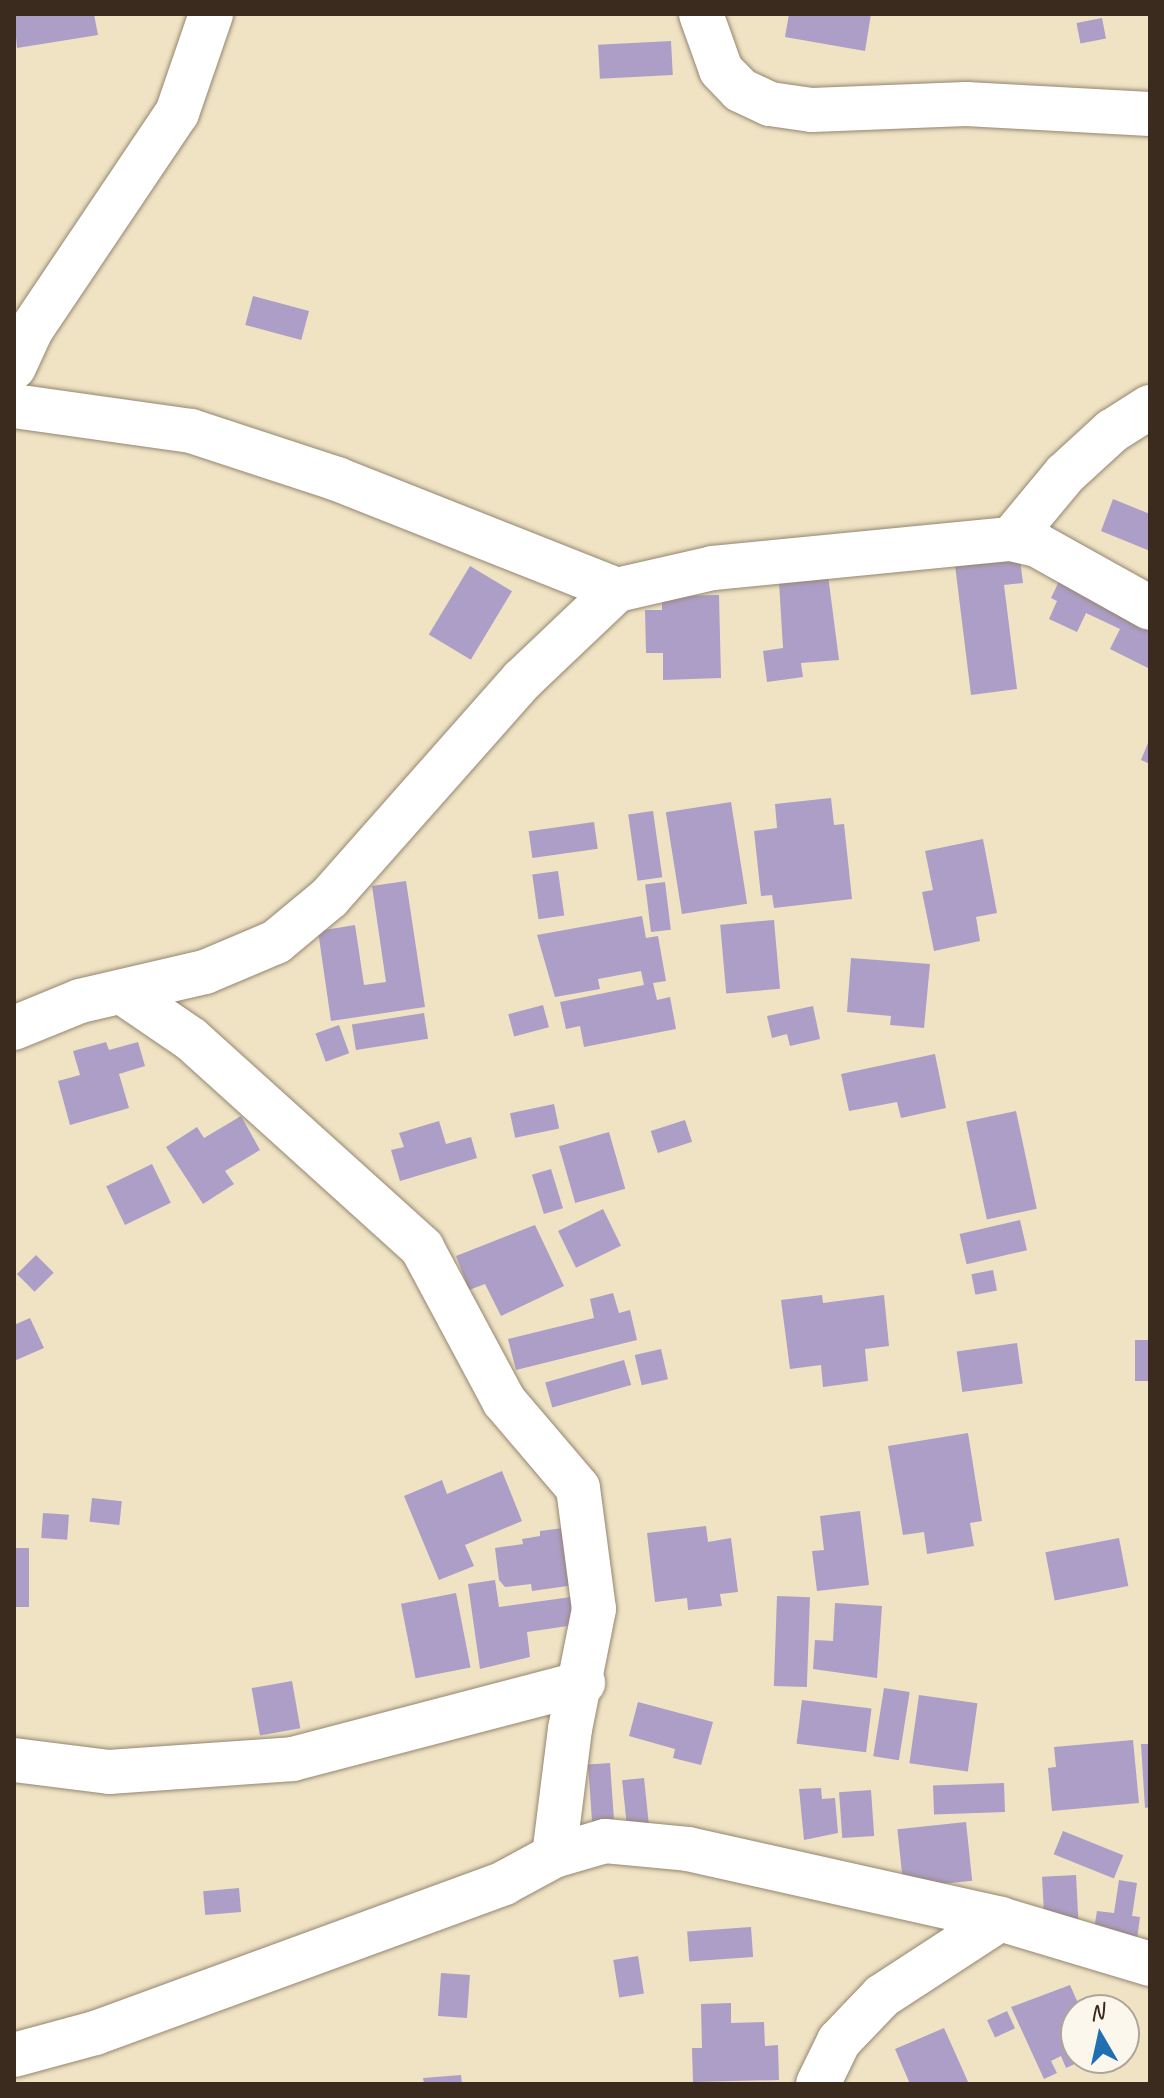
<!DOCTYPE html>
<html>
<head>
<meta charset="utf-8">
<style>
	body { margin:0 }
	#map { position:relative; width:1164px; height:2098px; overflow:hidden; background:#efe3c4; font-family:Caveat,sans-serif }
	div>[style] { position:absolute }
	.building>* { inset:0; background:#ad9ec7; transform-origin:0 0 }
	.roads { filter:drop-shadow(0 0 2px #958671) drop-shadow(0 0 2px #958671) }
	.minor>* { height:44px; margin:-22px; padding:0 22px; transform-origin:22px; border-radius:22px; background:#fff }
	span { translate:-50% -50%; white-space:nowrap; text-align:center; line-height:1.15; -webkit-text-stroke:7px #fbf7ec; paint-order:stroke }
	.frame { position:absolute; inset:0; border:16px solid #3b2a1e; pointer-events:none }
	.north { position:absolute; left:1060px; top:1994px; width:80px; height:80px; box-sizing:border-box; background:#fbf7ec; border:2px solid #aea59a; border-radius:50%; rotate:351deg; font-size:22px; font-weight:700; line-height:32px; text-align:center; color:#3b2a1e }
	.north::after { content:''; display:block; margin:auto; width:28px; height:36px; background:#1f6fb2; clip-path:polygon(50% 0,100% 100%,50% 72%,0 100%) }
</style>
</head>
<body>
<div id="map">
	<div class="building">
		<div style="clip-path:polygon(14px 14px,94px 14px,98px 35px,17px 48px)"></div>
		<div style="clip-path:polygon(789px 14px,871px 14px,865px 51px,785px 37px)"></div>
		<div style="left:1102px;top:18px;width:21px;height:26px;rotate:79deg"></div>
		<div style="left:671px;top:41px;width:34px;height:73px;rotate:87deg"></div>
		<div style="left:253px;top:296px;width:58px;height:30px;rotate:15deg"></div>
		<div style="clip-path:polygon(1113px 499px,1150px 514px,1150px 551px,1101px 531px)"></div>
		<div style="clip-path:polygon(1019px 551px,1023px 583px,1004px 585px,1017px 689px,971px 695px,955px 565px)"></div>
		<div style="left:470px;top:566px;width:49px;height:80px;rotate:31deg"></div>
		<div style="clip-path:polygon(1063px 573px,1150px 616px,1150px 669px,1110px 649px,1120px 629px,1086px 613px,1077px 632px,1049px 619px,1057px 601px,1051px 598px)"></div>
		<div style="clip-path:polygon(828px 575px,839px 660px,801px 663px,803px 677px,767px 682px,763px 651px,783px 648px,779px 582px)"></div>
		<div style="clip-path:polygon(719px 595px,721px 678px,663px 680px,663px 653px,646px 653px,645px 610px,662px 610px,662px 596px)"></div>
		<div style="clip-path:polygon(1150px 738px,1150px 764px,1141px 760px)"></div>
		<div style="clip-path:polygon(831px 798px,834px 825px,844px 824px,852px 899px,774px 908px,772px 895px,761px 896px,754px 831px,777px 828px,775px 804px)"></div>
		<div style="left:731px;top:802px;width:103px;height:66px;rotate:81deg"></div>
		<div style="left:653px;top:811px;width:67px;height:25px;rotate:82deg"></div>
		<div style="left:594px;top:822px;width:27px;height:66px;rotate:82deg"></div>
		<div style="clip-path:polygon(983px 839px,997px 913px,976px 917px,980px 941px,934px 951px,922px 892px,933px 890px,925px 851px)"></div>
		<div style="left:558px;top:871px;width:45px;height:26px;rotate:82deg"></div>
		<div style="clip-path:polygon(406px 881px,425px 1007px,331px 1021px,318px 931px,355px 925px,364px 985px,386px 982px,372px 886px)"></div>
		<div style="left:665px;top:882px;width:48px;height:20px;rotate:83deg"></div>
		<div style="clip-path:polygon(642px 916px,646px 938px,658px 936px,666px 981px,653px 983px,657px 1000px,670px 997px,676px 1029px,584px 1047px,580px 1026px,566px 1029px,560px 1002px,644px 985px,641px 971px,598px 979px,600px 989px,555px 997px,537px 935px)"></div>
		<div style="left:774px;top:920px;width:69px;height:54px;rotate:85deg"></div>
		<div style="clip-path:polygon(851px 958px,930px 964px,924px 1028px,890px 1025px,891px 1016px,847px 1012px)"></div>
		<div style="left:543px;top:1005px;width:23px;height:36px;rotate:75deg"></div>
		<div style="clip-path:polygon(813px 1006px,820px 1039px,790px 1046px,787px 1034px,772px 1038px,767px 1016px)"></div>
		<div style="left:424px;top:1013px;width:26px;height:73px;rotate:81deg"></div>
		<div style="left:339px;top:1025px;width:30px;height:25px;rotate:70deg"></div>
		<div style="clip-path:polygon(106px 1042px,109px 1050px,138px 1042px,145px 1066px,119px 1074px,129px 1108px,70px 1125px,58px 1081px,80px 1075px,73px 1051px)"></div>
		<div style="clip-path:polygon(935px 1054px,946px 1108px,901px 1118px,897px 1102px,849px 1111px,841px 1074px)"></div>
		<div style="left:554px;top:1104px;width:25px;height:45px;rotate:78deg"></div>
		<div style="left:1016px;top:1111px;width:100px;height:51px;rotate:78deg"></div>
		<div style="clip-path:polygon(241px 1116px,260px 1150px,225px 1171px,234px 1184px,203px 1204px,166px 1147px,197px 1127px,204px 1138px)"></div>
		<div style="left:685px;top:1120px;width:23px;height:36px;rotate:72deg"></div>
		<div style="clip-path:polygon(439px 1121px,446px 1144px,471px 1137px,477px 1158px,400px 1181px,391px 1150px,404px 1147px,399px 1133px)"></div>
		<div style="left:609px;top:1132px;width:59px;height:52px;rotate:74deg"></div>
		<div style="left:152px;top:1164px;width:43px;height:51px;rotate:64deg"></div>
		<div style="left:551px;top:1169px;width:41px;height:20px;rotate:73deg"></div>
		<div style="left:603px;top:1209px;width:41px;height:50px;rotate:64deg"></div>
		<div style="left:1020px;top:1220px;width:31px;height:62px;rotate:77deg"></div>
		<div style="clip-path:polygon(535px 1225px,564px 1286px,501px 1316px,485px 1284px,469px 1290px,456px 1256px)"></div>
		<div style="left:36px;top:1255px;width:25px;height:27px;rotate:45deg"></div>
		<div style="left:993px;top:1270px;width:21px;height:22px;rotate:79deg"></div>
		<div style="clip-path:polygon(613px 1293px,619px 1313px,630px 1310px,637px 1340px,516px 1370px,508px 1339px,594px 1318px,590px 1299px)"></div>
		<div style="clip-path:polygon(822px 1295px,823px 1303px,884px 1295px,889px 1346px,865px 1349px,868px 1381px,823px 1387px,821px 1365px,790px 1369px,781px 1300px)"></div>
		<div style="clip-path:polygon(30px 1318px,44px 1348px,14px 1361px,14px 1325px)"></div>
		<div style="left:1135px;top:1340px;width:15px;height:41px"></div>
		<div style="left:1017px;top:1343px;width:41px;height:61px;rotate:82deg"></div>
		<div style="left:661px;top:1349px;width:31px;height:27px;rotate:77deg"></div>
		<div style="left:624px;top:1360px;width:26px;height:82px;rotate:74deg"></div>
		<div style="clip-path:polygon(968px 1433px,982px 1521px,970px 1523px,974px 1546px,927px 1554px,924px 1532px,903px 1535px,888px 1446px)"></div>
		<div style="clip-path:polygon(502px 1471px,522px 1521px,465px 1545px,474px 1566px,439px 1580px,404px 1496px,442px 1480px,447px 1494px)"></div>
		<div style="left:92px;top:1498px;width:30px;height:24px;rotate:6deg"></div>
		<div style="clip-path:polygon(860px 1511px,869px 1585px,817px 1591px,812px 1551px,824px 1550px,820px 1516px)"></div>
		<div style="left:43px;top:1513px;width:26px;height:25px;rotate:4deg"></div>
		<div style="clip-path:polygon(587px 1525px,596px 1582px,532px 1591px,531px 1584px,505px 1587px,499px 1580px,495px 1548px,523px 1544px,522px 1539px,540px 1536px,540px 1531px)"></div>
		<div style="clip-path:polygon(706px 1526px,708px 1542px,731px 1538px,738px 1592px,720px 1594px,722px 1606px,688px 1610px,687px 1598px,655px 1602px,647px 1533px)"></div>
		<div style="left:1119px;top:1538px;width:49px;height:75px;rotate:79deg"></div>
		<div style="left:14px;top:1548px;width:15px;height:59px"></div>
		<div style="clip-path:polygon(495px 1580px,499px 1607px,578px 1596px,581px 1624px,527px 1632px,530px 1657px,480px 1669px,468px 1584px)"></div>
		<div style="left:456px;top:1593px;width:76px;height:56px;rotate:79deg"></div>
		<div style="left:777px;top:1596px;width:33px;height:90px;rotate:2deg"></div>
		<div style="clip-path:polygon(835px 1603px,882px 1606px,877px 1678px,813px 1669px,815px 1640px,833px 1641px)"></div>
		<div style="left:292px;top:1681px;width:48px;height:41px;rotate:80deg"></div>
		<div style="left:884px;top:1688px;width:26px;height:69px;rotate:9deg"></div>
		<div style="left:919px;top:1695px;width:59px;height:69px;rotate:8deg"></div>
		<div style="left:802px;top:1700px;width:70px;height:44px;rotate:7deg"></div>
		<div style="clip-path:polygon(638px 1702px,713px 1722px,701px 1765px,673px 1758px,675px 1749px,629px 1736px)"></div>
		<div style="clip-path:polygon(1133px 1740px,1139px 1803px,1052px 1811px,1048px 1768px,1056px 1767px,1054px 1747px)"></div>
		<div style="clip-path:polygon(1141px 1744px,1150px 1744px,1150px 1807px,1145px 1808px)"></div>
		<div style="left:610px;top:1763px;width:61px;height:22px;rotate:86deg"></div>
		<div style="left:644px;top:1778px;width:46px;height:22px;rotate:84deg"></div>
		<div style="left:1004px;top:1783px;width:29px;height:71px;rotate:88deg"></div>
		<div style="clip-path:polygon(821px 1788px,822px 1799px,835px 1798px,838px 1833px,804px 1840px,799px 1789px)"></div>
		<div style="left:871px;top:1790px;width:46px;height:32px;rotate:86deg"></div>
		<div style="left:966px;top:1822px;width:59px;height:69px;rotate:84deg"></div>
		<div style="left:1063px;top:1831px;width:65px;height:25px;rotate:22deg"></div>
		<div style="left:1076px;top:1875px;width:53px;height:34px;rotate:87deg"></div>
		<div style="clip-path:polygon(1119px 1880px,1137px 1883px,1132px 1916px,1140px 1917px,1136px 1947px,1092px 1941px,1097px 1911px,1114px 1913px)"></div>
		<div style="left:239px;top:1888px;width:24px;height:36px;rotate:85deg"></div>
		<div style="left:751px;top:1927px;width:30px;height:64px;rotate:86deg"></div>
		<div style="left:638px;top:1956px;width:38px;height:25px;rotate:81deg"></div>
		<div style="left:441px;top:1973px;width:29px;height:43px;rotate:4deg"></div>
		<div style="clip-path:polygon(1070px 1985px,1081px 2010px,1076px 2010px,1076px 2058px,1088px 2058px,1066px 2068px,1061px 2056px,1051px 2061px,1057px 2073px,1044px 2079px,1011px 2007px)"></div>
		<div style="clip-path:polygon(731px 2003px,731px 2023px,764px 2022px,765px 2046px,778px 2045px,779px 2080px,693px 2082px,692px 2048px,702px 2048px,701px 2004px)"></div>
		<div style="left:1007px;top:2011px;width:19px;height:22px;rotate:65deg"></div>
		<div style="clip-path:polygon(944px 2028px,969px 2084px,910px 2084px,895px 2049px)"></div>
		<div style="clip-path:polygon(461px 2075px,462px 2084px,424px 2084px,423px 2078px)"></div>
	</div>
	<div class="roads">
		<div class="minor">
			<div style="left:701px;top:14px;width:59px;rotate:70.3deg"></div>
			<div style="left:721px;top:70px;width:28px;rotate:46deg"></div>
			<div style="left:740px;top:90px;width:33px;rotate:25deg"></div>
			<div style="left:770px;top:104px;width:42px;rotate:8.1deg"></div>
			<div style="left:812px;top:110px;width:154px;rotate:-2.2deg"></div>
			<div style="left:966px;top:104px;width:184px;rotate:3.1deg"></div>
			<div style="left:14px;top:367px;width:41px;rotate:-65.3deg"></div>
			<div style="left:31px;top:330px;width:262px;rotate:-56.1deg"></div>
			<div style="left:177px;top:113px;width:105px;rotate:-71deg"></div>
			<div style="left:14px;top:406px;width:179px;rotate:8deg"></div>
			<div style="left:191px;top:431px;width:154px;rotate:18.2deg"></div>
			<div style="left:337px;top:479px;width:301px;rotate:21.6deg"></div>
			<div style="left:1011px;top:539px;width:85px;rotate:-50.3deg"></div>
			<div style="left:1065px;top:474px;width:64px;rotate:-42.5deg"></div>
			<div style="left:1112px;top:431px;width:45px;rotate:-32.3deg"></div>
			<div style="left:122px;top:992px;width:83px;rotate:34.3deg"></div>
			<div style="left:191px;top:1039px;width:312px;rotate:42.1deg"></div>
			<div style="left:422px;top:1248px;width:174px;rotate:61.8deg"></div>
			<div style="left:504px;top:1401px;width:114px;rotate:49.6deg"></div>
			<div style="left:578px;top:1488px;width:122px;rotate:82.5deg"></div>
			<div style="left:594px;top:1609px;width:122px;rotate:101.3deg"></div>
			<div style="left:570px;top:1729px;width:128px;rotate:97.2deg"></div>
			<div style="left:14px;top:1028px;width:71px;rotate:-22.2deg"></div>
			<div style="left:80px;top:1001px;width:128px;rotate:-13.1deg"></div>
			<div style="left:205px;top:972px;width:77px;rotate:-22.9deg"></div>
			<div style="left:276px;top:942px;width:69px;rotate:-39.7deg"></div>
			<div style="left:329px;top:898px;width:291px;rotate:-48.5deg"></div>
			<div style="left:522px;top:680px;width:131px;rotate:-43.5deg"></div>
			<div style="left:617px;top:590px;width:98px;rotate:-12.9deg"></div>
			<div style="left:713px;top:568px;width:299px;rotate:-5.6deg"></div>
			<div style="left:1011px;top:539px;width:27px;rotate:13deg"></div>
			<div style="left:1037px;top:545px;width:129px;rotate:29.1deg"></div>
			<div style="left:14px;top:1760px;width:96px;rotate:7.2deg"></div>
			<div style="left:109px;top:1772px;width:184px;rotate:-4deg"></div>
			<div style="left:293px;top:1759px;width:300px;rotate:-14.7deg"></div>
			<div style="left:14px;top:2055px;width:84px;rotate:-15.2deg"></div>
			<div style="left:95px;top:2033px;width:436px;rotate:-20.1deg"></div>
			<div style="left:504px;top:1883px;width:57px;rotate:-28.4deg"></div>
			<div style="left:554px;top:1856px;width:53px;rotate:-16.4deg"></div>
			<div style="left:605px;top:1841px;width:83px;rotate:5.5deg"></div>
			<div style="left:688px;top:1849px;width:320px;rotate:12.6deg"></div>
			<div style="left:1000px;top:1919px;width:157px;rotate:16.7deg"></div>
			<div style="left:818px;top:2084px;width:48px;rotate:-64deg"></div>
			<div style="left:839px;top:2041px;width:62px;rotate:-46.3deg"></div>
			<div style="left:882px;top:1996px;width:141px;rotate:-33.1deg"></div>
		</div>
	</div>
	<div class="frame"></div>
	<div class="north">N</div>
</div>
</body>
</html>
